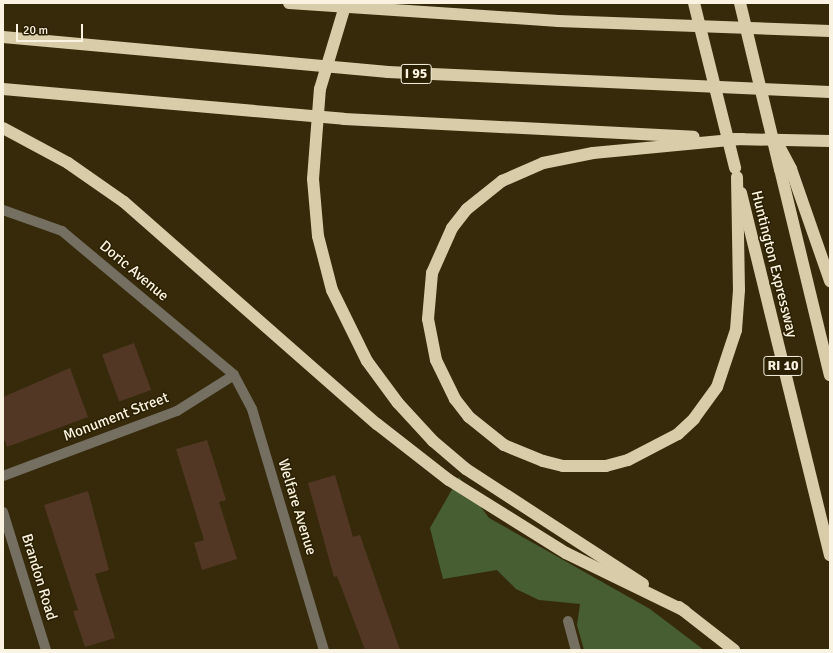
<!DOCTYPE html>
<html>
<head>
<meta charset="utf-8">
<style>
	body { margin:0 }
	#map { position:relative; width:833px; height:653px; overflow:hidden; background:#362a0b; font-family:Signika,sans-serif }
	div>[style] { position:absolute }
	.green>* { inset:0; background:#475d32 }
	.building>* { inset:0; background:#523724; transform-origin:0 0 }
	.minor>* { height:10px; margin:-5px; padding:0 5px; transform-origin:5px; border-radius:5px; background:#746f61 }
	.motorway>* { height:12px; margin:-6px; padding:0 6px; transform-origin:6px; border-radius:6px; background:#d9cca9 }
	.motorway-bridge>* { height:12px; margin:-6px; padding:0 6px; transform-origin:6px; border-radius:6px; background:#d9cca9 }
	span { translate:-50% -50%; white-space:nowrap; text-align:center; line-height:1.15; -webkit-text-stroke:3px #2b2002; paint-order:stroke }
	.shield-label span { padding:1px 3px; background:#2b2002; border:1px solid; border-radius:3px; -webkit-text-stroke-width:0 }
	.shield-label { font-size:14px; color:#faf3e1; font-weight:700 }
	.street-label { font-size:15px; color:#faf3e1 }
	.frame { position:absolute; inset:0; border:4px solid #faf3e1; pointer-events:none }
	.scale { position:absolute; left:16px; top:24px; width:67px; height:18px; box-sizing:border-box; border:2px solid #faf3e1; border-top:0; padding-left:5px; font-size:12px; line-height:14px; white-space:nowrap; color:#faf3e1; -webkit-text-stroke:3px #2b2002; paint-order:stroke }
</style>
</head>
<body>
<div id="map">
	<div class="green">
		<div style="clip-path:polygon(459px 477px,489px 518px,650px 609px,704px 650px,584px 650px,577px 625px,580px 604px,539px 600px,516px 589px,497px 570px,443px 579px,430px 528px)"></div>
	</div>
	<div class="building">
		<div style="left:134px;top:343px;width:50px;height:34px;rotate:70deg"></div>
		<div style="clip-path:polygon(70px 368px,88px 417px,7px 447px,3px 436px,3px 397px)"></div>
		<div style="clip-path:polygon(207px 440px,226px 500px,219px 502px,237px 559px,202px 570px,194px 543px,204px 540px,176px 449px)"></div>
		<div style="clip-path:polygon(335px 475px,353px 537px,360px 535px,400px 650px,365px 650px,337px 576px,334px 577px,308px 483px)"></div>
		<div style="clip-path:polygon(88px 491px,109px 570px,95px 574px,115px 638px,85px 647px,73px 611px,78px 610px,44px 505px)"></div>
	</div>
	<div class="minor">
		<div style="left:3px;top:210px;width:63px;rotate:19.6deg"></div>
		<div style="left:62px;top:231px;width:224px;rotate:39.9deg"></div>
		<div style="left:234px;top:375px;width:38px;rotate:62deg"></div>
		<div style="left:252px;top:409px;width:252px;rotate:73.4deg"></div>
		<div style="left:3px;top:476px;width:186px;rotate:-20.5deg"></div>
		<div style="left:177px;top:411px;width:67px;rotate:-32.3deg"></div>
		<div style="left:3px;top:512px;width:145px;rotate:72.7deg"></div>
		<div style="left:568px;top:621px;width:30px;rotate:75deg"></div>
	</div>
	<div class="motorway">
		<div style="left:289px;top:3px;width:270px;rotate:3.8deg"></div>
		<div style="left:558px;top:21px;width:272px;rotate:2.1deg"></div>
		<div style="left:3px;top:37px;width:387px;rotate:5.2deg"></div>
		<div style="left:388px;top:72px;width:442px;rotate:2.6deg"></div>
		<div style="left:3px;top:89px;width:342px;rotate:5deg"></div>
		<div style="left:344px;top:119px;width:350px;rotate:2.9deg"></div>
		<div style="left:3px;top:128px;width:74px;rotate:28.3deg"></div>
		<div style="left:68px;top:163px;width:68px;rotate:34.9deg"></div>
		<div style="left:124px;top:202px;width:337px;rotate:41.3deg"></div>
		<div style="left:377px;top:424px;width:91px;rotate:37.9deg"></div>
		<div style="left:449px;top:480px;width:138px;rotate:32deg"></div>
		<div style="left:566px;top:553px;width:132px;rotate:26deg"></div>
		<div style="left:734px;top:139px;width:96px;rotate:1.2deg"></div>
		<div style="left:780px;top:169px;width:212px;rotate:76.4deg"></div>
		<div style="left:791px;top:169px;width:119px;rotate:70.8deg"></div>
		<div style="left:737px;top:177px;width:113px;rotate:89deg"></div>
		<div style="left:739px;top:290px;width:40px;rotate:94.3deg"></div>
		<div style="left:736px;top:330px;width:60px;rotate:108.4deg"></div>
		<div style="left:717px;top:387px;width:39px;rotate:126deg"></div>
		<div style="left:694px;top:419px;width:22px;rotate:137deg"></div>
		<div style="left:678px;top:434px;width:56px;rotate:152.5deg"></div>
		<div style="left:628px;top:460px;width:23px;rotate:165deg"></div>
		<div style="left:606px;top:466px;width:43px;rotate:180deg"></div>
		<div style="left:563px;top:466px;width:21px;rotate:-166deg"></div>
		<div style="left:543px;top:461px;width:42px;rotate:-157.7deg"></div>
		<div style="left:504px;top:445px;width:45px;rotate:-141.3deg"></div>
		<div style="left:469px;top:417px;width:23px;rotate:-128deg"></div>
		<div style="left:455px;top:399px;width:43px;rotate:-116deg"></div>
		<div style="left:436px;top:360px;width:42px;rotate:-101deg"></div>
		<div style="left:428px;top:319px;width:46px;rotate:-85deg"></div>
		<div style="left:432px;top:273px;width:49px;rotate:-66deg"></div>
		<div style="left:452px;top:228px;width:24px;rotate:-52deg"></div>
		<div style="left:467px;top:209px;width:45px;rotate:-38.7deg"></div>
		<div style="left:502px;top:181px;width:45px;rotate:-23.7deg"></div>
		<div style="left:543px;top:163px;width:51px;rotate:-11.3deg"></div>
		<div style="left:593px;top:153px;width:150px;rotate:-5.4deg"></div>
		<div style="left:313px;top:179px;width:57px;rotate:85deg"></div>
		<div style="left:318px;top:236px;width:56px;rotate:75.5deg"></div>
		<div style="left:332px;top:290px;width:79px;rotate:63.8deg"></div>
		<div style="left:367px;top:361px;width:52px;rotate:53.6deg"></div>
		<div style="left:398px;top:403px;width:52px;rotate:47.4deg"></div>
		<div style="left:433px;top:441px;width:43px;rotate:40.3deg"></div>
		<div style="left:466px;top:469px;width:211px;rotate:33deg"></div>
		<div style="left:741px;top:193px;width:373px;rotate:76.2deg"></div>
		<div style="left:679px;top:607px;width:70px;rotate:38deg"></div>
	</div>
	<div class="motorway-bridge">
		<div style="left:694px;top:3px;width:170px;rotate:76deg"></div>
		<div style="left:740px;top:3px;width:171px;rotate:76.5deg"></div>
		<div style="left:779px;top:146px;width:26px;rotate:62deg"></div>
		<div style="left:313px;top:179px;width:90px;rotate:-85.6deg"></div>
		<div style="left:320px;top:89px;width:90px;rotate:-73.2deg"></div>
	</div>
	<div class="shield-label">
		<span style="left:416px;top:74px">I 95</span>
		<span style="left:783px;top:366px">RI 10</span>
	</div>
	<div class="street-label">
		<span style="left:774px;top:264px;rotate:76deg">Huntington Expressway</span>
		<span style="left:134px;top:271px;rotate:40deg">Doric Avenue</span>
		<span style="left:116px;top:417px;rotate:-21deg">Monument Street</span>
		<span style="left:297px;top:507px;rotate:73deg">Welfare Avenue</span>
		<span style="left:39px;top:577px;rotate:73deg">Brandon Road</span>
	</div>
	<div class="frame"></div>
	<div class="scale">20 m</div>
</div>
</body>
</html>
